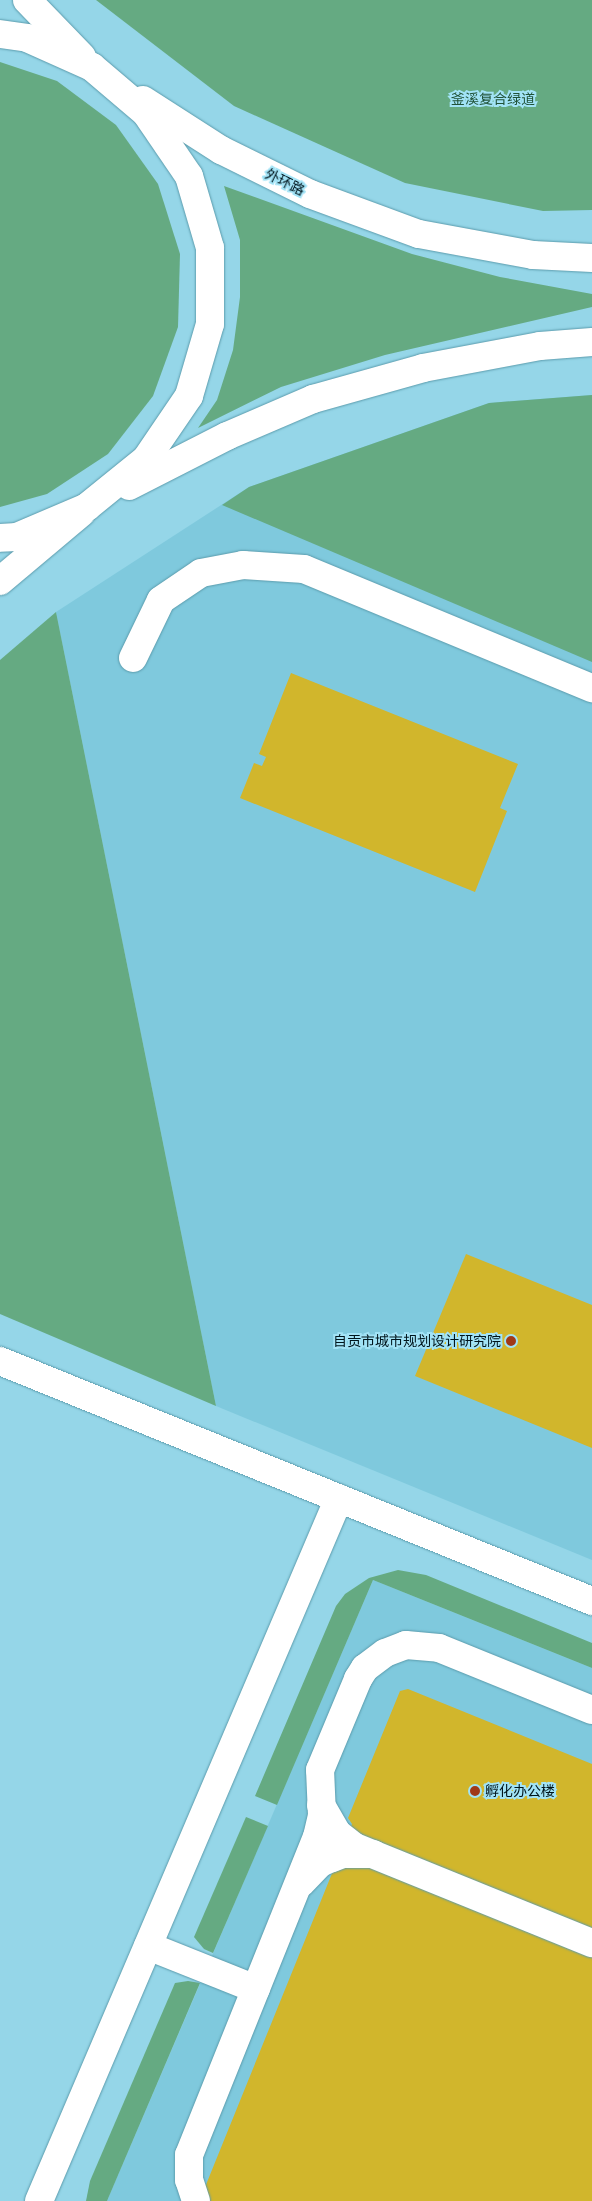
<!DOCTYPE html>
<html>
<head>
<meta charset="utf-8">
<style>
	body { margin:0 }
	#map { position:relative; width:592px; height:2201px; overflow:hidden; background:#95d6e8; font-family:"PT Sans","Noto Sans SC",sans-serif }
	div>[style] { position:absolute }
	.built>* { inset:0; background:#7fc9dd }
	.green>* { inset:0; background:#65aa82 }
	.building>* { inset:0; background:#d1b62c }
	.roads { filter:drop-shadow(0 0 1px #5b9bac) drop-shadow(0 0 1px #5b9bac) }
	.minor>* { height:28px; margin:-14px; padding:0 14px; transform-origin:14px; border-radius:14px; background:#fff }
	.major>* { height:28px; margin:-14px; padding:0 14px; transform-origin:14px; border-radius:14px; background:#fff }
	.dots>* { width:14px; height:14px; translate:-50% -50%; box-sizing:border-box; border:2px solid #a2e3f6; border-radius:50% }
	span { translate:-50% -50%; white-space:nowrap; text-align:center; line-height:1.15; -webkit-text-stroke:4px #a2e3f6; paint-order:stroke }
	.park-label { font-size:14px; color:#205237 }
	.street-label { font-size:14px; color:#00151c }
	.poi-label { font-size:14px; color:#00151c }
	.right { translate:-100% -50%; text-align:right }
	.left { translate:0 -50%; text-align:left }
</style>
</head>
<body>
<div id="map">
	<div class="built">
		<div style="clip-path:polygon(592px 395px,592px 1560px,216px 1406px,56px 612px,249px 487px,489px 403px)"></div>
		<div style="clip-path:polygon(373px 1580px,592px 1668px,592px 2201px,107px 2201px)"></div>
	</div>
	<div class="green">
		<div style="clip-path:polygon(96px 0,592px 0,592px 210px,543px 211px,405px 183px,234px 106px)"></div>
		<div style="clip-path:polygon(0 62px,57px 81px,116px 125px,158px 184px,180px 254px,178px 327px,153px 396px,108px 454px,47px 494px,0 507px)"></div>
		<div style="clip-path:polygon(224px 186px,412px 254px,500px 277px,592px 294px,592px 307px,385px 355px,281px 387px,198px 428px,217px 400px,233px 350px,240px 297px,240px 240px)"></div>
		<div style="clip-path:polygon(592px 395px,592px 662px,222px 505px,249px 487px,489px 403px)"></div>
		<div style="clip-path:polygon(56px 612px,216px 1406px,0 1314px,0 660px)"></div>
		<div style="clip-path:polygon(398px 1570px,426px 1575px,592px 1643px,592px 1668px,373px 1580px,277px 1805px,255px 1796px,336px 1606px,345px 1594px,369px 1578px)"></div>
		<div style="clip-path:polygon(246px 1817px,268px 1826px,213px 1953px,204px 1949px,194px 1937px)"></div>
		<div style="clip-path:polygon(188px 1981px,200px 1983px,107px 2201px,86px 2201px,90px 2181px,175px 1983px)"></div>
	</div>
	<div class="building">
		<div style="clip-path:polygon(291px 673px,518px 764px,500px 808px,507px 811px,475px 892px,240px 798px,254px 763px,262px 766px,266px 757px,259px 754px)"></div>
		<div style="clip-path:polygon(466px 1254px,592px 1305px,592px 1448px,415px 1376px)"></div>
		<div style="clip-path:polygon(408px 1689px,592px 1764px,592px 2201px,210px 2201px,201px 2197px,352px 1824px,348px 1818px,400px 1691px)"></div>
	</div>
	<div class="roads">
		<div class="minor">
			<div style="left:0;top:581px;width:106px;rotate:-40deg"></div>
			<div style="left:133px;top:658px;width:64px;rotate:-64.2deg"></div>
			<div style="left:161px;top:600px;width:48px;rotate:-34deg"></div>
			<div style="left:201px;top:573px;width:43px;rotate:-10.8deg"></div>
			<div style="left:243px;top:565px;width:61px;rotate:3.8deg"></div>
			<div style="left:304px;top:569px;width:312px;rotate:22.5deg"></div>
			<div style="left:0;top:1361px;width:639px;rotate:22.07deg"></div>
			<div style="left:321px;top:1805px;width:32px;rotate:60deg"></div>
			<div style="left:337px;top:1833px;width:23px;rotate:38deg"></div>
			<div style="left:355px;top:1847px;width:256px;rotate:22.1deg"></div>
			<div style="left:301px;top:1883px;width:28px;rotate:-46deg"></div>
			<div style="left:320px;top:1863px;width:13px;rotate:-23deg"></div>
			<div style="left:332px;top:1858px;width:12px;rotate:-20deg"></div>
			<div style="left:343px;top:1854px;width:30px"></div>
			<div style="left:148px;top:1946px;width:116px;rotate:21.7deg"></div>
			<div style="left:39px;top:2201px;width:764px;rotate:-66.89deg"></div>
			<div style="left:196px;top:2201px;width:22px;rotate:-108deg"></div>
			<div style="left:189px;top:2180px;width:25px;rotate:-90deg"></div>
			<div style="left:189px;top:2155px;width:343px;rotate:-68.1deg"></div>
			<div style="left:317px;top:1837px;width:23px;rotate:-77deg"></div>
			<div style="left:322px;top:1815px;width:45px;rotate:-92.5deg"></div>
			<div style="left:320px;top:1770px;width:99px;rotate:-67.3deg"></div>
			<div style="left:358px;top:1679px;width:13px;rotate:-58deg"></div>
			<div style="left:365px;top:1668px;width:25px;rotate:-37deg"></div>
			<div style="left:385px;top:1653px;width:22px;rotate:-21deg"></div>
			<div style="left:406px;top:1645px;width:33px;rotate:5deg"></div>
			<div style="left:439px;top:1648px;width:165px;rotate:22.1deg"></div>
		</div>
		<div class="major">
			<div style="left:27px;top:0;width:79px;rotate:46deg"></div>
			<div style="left:0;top:34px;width:27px;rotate:8deg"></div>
			<div style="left:27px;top:38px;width:71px;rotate:24deg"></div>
			<div style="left:92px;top:67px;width:71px;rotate:40.4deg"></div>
			<div style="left:146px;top:113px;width:76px;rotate:55.7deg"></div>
			<div style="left:189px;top:176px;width:75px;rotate:73.7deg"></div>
			<div style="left:210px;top:248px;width:76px;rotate:90deg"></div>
			<div style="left:210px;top:324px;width:75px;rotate:106.3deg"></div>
			<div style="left:189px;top:396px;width:76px;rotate:124.3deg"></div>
			<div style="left:146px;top:459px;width:76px;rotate:140.9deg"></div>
			<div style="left:87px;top:507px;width:76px;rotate:156.8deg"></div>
			<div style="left:17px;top:537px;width:17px;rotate:177deg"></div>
			<div style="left:143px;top:100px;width:93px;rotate:32.7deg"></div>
			<div style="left:221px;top:150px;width:99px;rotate:26.3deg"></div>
			<div style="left:310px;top:194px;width:116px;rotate:20.2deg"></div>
			<div style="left:419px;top:234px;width:116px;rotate:10.4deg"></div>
			<div style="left:533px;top:255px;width:59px;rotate:2.9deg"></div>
			<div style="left:129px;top:486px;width:110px;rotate:-27deg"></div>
			<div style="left:227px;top:436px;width:94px;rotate:-23.3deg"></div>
			<div style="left:313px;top:399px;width:114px;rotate:-15.7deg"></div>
			<div style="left:423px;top:368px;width:119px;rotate:-10.6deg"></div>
			<div style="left:540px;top:346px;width:52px;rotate:-4.4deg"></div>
		</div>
	</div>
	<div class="dots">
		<div style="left:511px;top:1341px;background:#a03918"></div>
		<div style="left:475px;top:1791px;background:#a03918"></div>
	</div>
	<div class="park-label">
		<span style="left:493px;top:99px">釜溪复合绿道</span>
	</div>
	<div class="street-label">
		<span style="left:285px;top:182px;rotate:26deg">外环路</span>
	</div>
	<div class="poi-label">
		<span class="right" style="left:501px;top:1341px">自贡市城市规划设计研究院</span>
		<span class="left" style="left:485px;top:1791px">孵化办公楼</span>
	</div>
</div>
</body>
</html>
